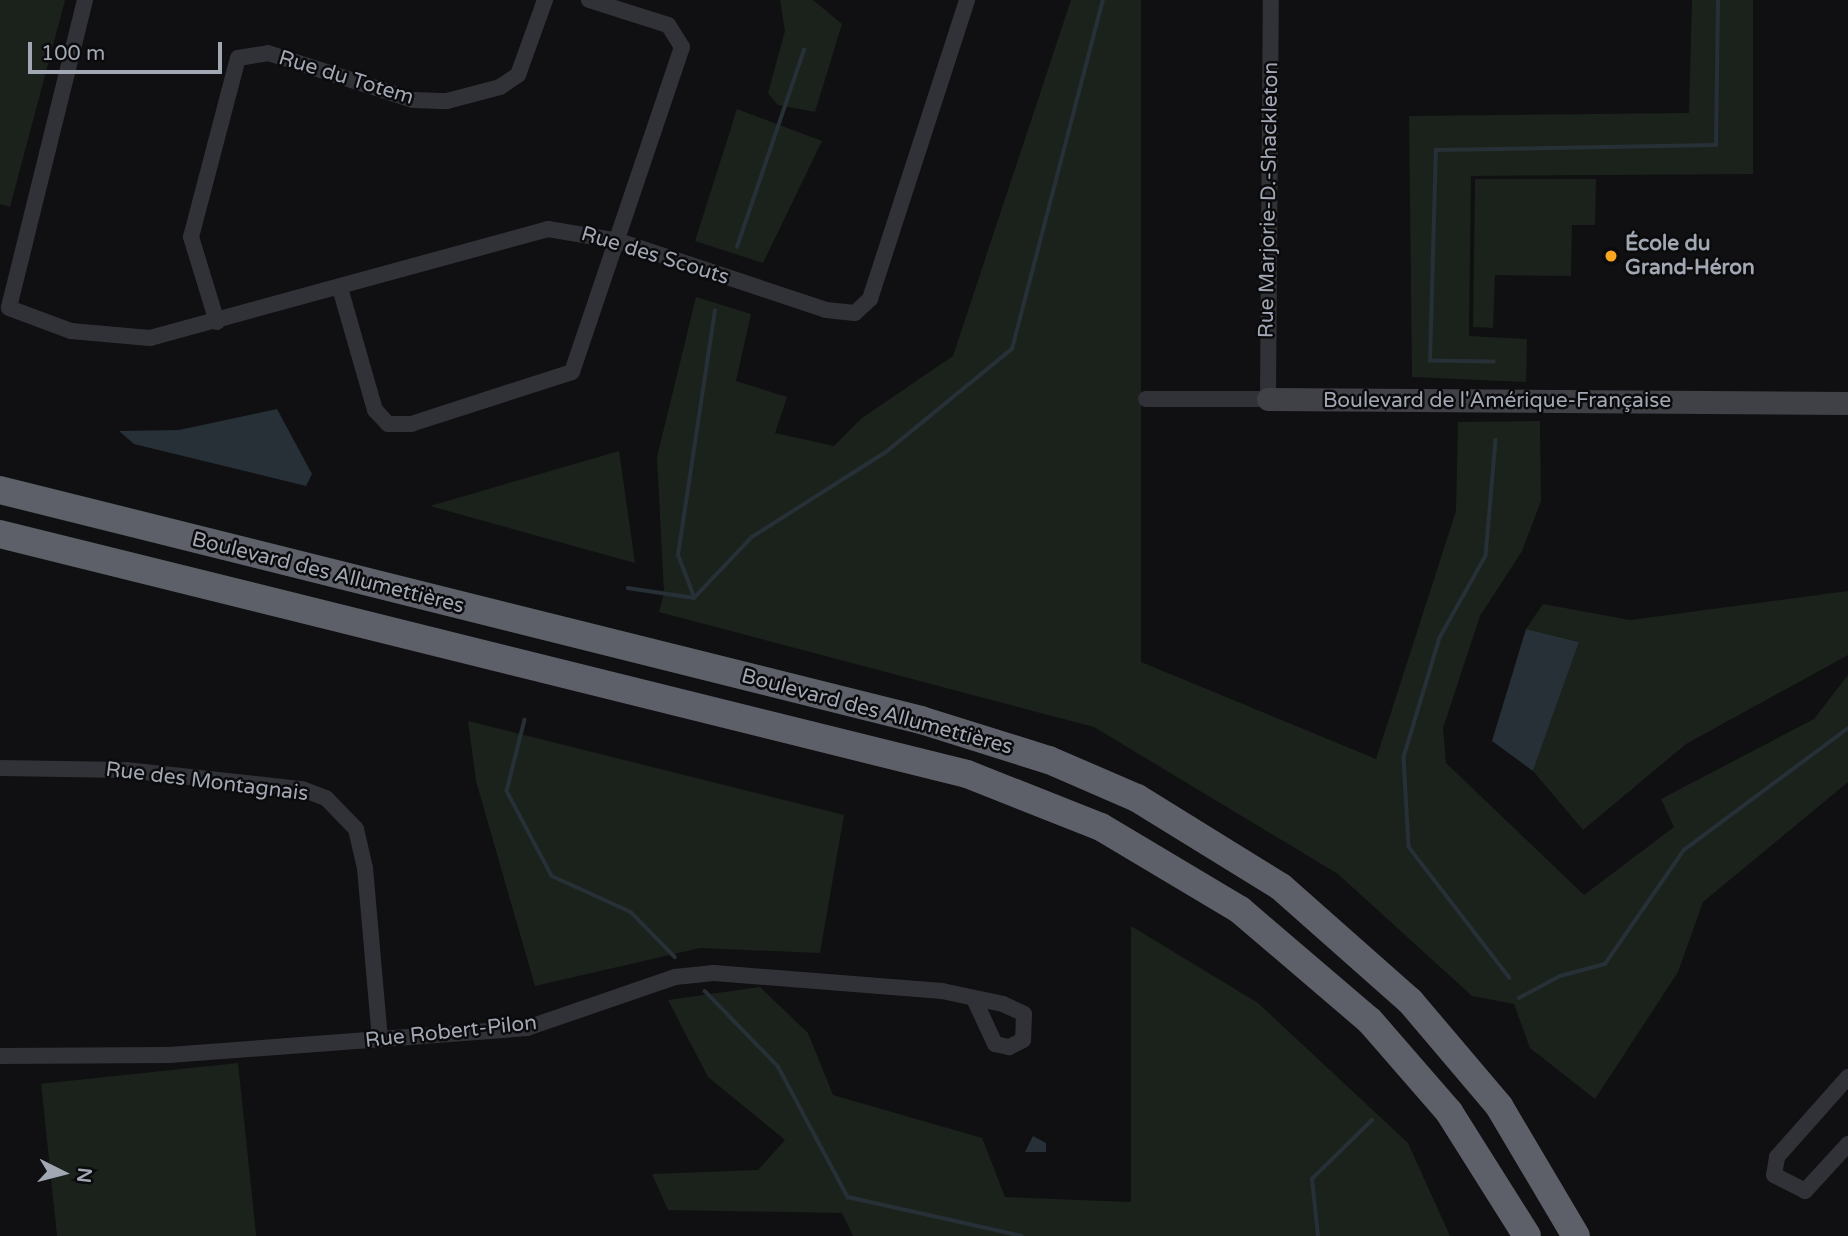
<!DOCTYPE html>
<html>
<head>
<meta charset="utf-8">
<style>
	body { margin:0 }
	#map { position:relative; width:1848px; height:1236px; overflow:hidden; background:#101012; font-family:"Varela Round",sans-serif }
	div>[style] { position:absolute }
	.green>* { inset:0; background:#1a221b; transform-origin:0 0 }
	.water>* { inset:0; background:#263036 }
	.stream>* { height:3.5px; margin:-1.75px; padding:0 1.75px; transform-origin:1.75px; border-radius:1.75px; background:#263036 }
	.street>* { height:16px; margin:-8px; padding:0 8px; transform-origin:8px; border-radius:8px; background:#313237 }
	.secondary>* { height:23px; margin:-11.5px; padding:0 11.5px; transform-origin:11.5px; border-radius:11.5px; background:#3f4147 }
	.highway>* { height:28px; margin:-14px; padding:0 14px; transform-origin:14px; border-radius:14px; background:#5d6068 }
	.dots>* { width:19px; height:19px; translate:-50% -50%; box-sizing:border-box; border:4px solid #0b0b0d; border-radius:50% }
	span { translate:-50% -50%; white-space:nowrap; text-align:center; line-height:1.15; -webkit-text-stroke:5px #0b0b0d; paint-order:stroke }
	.street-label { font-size:21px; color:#a1a7b3 }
	.poi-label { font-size:21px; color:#a1a7b3; font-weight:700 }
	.left { translate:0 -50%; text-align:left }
	.north { position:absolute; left:28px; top:1138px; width:70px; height:70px; -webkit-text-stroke:5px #0b0b0d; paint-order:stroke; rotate:96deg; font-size:19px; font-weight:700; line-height:28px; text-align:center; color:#a1a7b3 }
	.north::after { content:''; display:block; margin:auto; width:24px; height:32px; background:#a1a7b3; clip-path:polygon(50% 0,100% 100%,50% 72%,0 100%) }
	.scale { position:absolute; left:28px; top:42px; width:194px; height:32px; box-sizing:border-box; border:4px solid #a1a7b3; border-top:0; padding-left:9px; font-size:21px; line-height:24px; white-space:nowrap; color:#a1a7b3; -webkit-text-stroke:5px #0b0b0d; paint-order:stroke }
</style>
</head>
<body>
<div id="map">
	<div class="green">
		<div style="clip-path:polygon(0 0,65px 0,10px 207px,0 204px)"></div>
		<div style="clip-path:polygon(780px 0,813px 0,842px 24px,815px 112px,778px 105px,768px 93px,785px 31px)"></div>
		<div style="clip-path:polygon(1071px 0,1141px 0,1141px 662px,1376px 759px,1456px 511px,1458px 422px,1540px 421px,1541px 501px,1522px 551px,1480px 616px,1443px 728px,1446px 763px,1584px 895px,1674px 827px,1661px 799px,1814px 719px,1848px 675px,1848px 782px,1703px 902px,1678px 972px,1595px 1099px,1530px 1048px,1514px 1004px,1472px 996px,1338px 874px,1094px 727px,659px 612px,664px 593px,657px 457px,696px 297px,751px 314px,736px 381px,787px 397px,775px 433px,834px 446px,862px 418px,953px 356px)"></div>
		<div style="clip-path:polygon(1692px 0,1753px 0,1753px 174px,1471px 176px,1469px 336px,1527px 339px,1526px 382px,1412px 377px,1409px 116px,1689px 113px)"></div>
		<div style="clip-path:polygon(737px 109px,822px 141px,763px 263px,695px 241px)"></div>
		<div style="clip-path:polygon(1475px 179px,1596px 179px,1595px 225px,1572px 225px,1571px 276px,1495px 275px,1493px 328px,1473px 327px)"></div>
		<div style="clip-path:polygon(619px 451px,635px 563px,430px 506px)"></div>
		<div style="clip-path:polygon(1848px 591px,1848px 655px,1686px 744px,1583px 830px,1533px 771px,1579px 642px,1526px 629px,1543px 604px,1630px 620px)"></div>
		<div style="clip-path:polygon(468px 721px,844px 815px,820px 953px,700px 948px,535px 986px,476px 781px)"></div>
		<div style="clip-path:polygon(1131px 926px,1258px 1003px,1408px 1143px,1450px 1236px,853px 1236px,842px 1213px,668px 1210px,652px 1174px,758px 1170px,785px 1140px,708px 1077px,668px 1000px,760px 987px,808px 1033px,833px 1095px,982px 1138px,1005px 1197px,1131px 1202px)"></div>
		<div style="left:238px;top:1063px;width:174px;height:198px;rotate:84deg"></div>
	</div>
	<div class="water">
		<div style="clip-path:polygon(277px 409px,312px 474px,306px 486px,134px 444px,119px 431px,179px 430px)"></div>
		<div style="clip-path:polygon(1526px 629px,1579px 642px,1533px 771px,1492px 741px)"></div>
		<div style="clip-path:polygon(1033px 1136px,1046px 1143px,1046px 1152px,1025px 1152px)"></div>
	</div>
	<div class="stream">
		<div style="left:737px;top:247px;width:208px;rotate:-71.2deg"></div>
		<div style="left:1494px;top:362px;width:64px;rotate:-179.1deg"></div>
		<div style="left:1430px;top:361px;width:211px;rotate:-88.4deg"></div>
		<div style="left:1436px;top:150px;width:280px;rotate:-1deg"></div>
		<div style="left:1716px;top:145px;width:145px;rotate:-89.2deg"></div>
		<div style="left:1496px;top:440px;width:116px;rotate:94.9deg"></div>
		<div style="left:1486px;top:556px;width:94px;rotate:119.3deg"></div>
		<div style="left:1440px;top:638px;width:124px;rotate:106.8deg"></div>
		<div style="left:1404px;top:757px;width:90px;rotate:86.8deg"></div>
		<div style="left:1409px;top:847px;width:165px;rotate:52.4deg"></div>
		<div style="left:628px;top:588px;width:67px;rotate:8.6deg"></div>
		<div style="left:694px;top:598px;width:84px;rotate:-46.4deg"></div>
		<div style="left:752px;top:537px;width:159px;rotate:-32.4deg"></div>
		<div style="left:886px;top:452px;width:163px;rotate:-39.3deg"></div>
		<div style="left:1012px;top:349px;width:361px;rotate:-75.4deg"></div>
		<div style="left:694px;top:597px;width:45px;rotate:-110.9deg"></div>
		<div style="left:678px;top:555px;width:247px;rotate:-81.4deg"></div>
		<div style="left:525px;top:720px;width:73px;rotate:104.2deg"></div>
		<div style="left:507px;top:791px;width:96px;rotate:62.1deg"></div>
		<div style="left:552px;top:876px;width:87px;rotate:24.5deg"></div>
		<div style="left:631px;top:912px;width:63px;rotate:45.6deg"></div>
		<div style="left:705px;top:991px;width:105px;rotate:45.8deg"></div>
		<div style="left:778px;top:1066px;width:149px;rotate:61.9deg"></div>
		<div style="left:848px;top:1197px;width:178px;rotate:12.6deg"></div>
		<div style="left:1519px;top:998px;width:47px;rotate:-28.2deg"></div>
		<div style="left:1560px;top:976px;width:47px;rotate:-14.9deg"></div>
		<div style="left:1605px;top:964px;width:139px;rotate:-55.3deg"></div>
		<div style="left:1684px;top:850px;width:204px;rotate:-36.6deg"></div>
		<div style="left:1318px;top:1236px;width:57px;rotate:-96deg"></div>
		<div style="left:1312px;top:1179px;width:84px;rotate:-44.5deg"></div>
	</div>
	<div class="street">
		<div style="left:85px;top:0;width:317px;rotate:103.9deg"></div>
		<div style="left:9px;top:308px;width:66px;rotate:20.4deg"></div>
		<div style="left:71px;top:331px;width:79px;rotate:5.1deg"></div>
		<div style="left:150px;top:338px;width:413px;rotate:-15.3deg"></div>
		<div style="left:548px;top:229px;width:72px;rotate:9.6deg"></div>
		<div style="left:619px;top:241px;width:218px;rotate:18.4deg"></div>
		<div style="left:826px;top:310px;width:29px;rotate:6deg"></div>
		<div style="left:855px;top:313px;width:21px;rotate:-43deg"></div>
		<div style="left:870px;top:299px;width:314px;rotate:-72deg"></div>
		<div style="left:340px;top:288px;width:127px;rotate:74deg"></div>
		<div style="left:375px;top:410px;width:19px;rotate:47deg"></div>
		<div style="left:388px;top:424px;width:23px"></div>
		<div style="left:411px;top:424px;width:169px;rotate:-17.9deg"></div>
		<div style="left:572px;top:372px;width:343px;rotate:-71.3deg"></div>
		<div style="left:682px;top:47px;width:26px;rotate:-122deg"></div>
		<div style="left:668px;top:25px;width:83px;rotate:-162.4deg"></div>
		<div style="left:217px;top:322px;width:89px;rotate:-107deg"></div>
		<div style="left:191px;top:237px;width:185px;rotate:-75.3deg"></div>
		<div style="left:238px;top:58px;width:30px;rotate:-9deg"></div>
		<div style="left:268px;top:53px;width:152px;rotate:18deg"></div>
		<div style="left:413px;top:100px;width:34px;rotate:2deg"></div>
		<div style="left:447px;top:101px;width:55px;rotate:-14.8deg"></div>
		<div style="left:500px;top:87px;width:22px;rotate:-34deg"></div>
		<div style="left:518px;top:75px;width:80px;rotate:-70.2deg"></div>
		<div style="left:1146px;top:399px;width:122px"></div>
		<div style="left:1268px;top:399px;width:399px;rotate:-89.6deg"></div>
		<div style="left:0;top:768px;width:126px;rotate:0.9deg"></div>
		<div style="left:126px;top:770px;width:177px;rotate:6.2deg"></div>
		<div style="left:302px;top:789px;width:26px;rotate:21deg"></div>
		<div style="left:326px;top:798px;width:43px;rotate:45.9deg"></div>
		<div style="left:356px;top:829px;width:40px;rotate:77deg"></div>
		<div style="left:365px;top:868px;width:172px;rotate:85deg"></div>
		<div style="left:0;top:1056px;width:169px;rotate:-0.3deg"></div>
		<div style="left:169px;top:1055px;width:359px;rotate:-4.3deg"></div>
		<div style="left:527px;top:1028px;width:157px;rotate:-19deg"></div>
		<div style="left:675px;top:977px;width:39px;rotate:-6deg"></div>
		<div style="left:714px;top:973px;width:229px;rotate:4.5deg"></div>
		<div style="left:942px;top:991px;width:62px;rotate:12deg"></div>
		<div style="left:1003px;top:1004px;width:23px;rotate:25deg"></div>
		<div style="left:1024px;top:1014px;width:26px;rotate:92deg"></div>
		<div style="left:1023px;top:1040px;width:16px;rotate:153deg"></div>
		<div style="left:1009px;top:1047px;width:14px;rotate:-168deg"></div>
		<div style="left:995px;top:1044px;width:47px;rotate:-114.9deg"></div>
		<div style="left:1848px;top:1077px;width:107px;rotate:131.6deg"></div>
		<div style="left:1777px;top:1157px;width:18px;rotate:99deg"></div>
		<div style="left:1774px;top:1175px;width:35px;rotate:27deg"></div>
		<div style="left:1805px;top:1191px;width:64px;rotate:-47.5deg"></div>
	</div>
	<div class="secondary">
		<div style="left:1268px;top:399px;width:580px;rotate:0.4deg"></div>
	</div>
	<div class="highway">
		<div style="left:0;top:490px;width:949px;rotate:14.02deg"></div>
		<div style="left:921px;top:720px;width:134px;rotate:17.4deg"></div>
		<div style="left:1049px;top:760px;width:96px;rotate:23.4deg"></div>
		<div style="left:1137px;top:798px;width:169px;rotate:31.7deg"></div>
		<div style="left:1281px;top:887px;width:172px;rotate:41.5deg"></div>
		<div style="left:1410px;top:1001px;width:138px;rotate:49.7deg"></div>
		<div style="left:1499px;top:1106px;width:151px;rotate:59.4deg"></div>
		<div style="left:0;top:534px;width:996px;rotate:13.94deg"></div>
		<div style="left:967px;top:774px;width:144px;rotate:21.6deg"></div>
		<div style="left:1101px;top:827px;width:162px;rotate:30.8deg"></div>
		<div style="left:1240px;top:910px;width:171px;rotate:40.5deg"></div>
		<div style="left:1370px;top:1021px;width:121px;rotate:49deg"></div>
		<div style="left:1449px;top:1112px;width:146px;rotate:57.8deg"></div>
	</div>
	<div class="dots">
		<div style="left:1611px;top:256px;background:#faa520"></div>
	</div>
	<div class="street-label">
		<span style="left:346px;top:78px;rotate:17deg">Rue du Totem</span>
		<span style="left:1269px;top:200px;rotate:-89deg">Rue Marjorie-D.-Shackleton</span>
		<span style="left:655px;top:256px;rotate:17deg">Rue des Scouts</span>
		<span style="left:1497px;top:401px">Boulevard de l'Amérique-Française</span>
		<span style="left:328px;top:573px;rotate:14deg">Boulevard des Allumettières</span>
		<span style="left:877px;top:712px;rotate:15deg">Boulevard des Allumettières</span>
		<span style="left:207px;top:782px;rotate:7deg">Rue des Montagnais</span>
		<span style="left:451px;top:1032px;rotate:-6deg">Rue Robert-Pilon</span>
	</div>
	<div class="poi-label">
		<span class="left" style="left:1625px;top:256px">École du<br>Grand-Héron</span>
	</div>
	<div class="north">N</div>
	<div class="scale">100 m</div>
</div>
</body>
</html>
